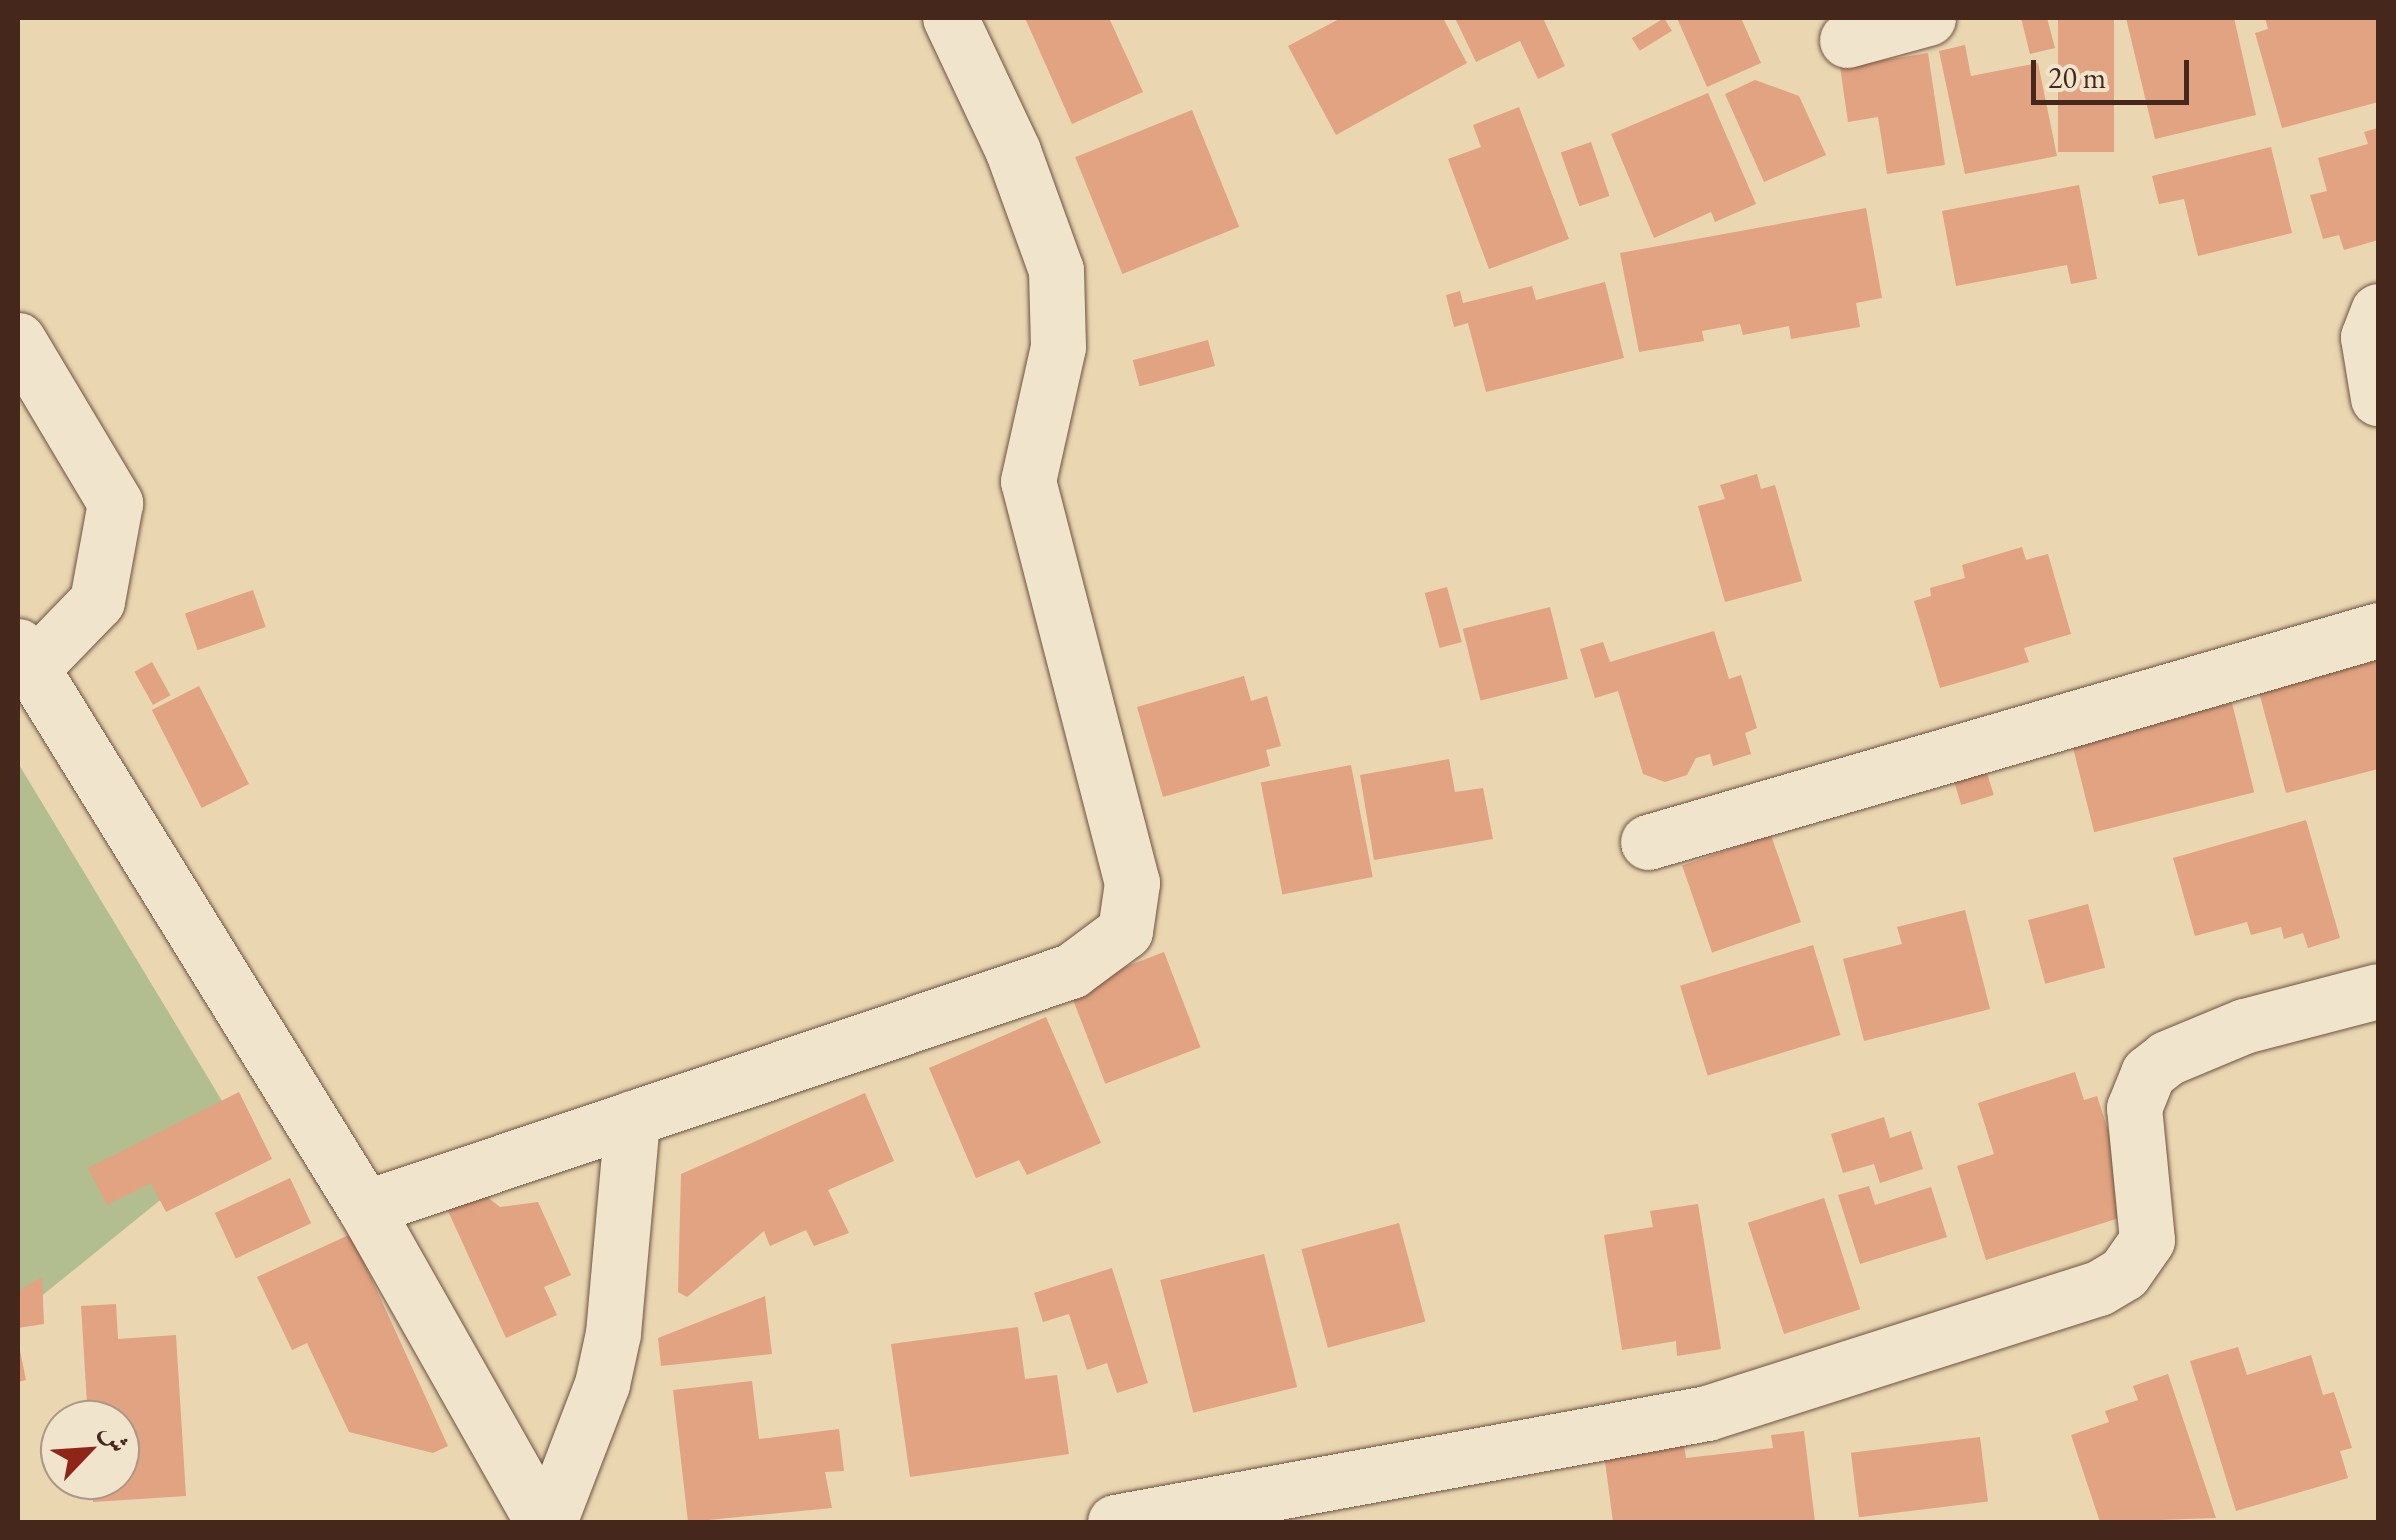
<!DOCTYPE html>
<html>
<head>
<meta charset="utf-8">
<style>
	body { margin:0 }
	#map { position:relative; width:2396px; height:1540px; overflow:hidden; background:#ead6b1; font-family:"EB Garamond",Amiri,serif }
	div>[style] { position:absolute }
	.green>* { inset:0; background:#b2be8f }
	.building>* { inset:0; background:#e1a382; transform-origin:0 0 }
	.roads { filter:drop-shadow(0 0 2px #6e5340) drop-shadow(0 0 2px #6e5340) }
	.minor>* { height:55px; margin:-27.5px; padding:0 27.5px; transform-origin:27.5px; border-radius:27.5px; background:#f1e4cc }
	span { translate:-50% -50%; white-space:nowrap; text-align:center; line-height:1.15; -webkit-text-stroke:10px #f1e4cc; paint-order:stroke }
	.frame { position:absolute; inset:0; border:20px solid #45271b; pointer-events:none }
	.north { position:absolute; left:40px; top:1400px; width:100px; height:100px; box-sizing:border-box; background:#f1e4cc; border:2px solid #ac9885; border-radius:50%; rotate:65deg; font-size:28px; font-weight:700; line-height:40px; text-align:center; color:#45271b }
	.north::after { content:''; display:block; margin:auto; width:35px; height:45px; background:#8f2418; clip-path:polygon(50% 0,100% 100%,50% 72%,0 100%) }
	.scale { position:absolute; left:2031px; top:60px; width:158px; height:45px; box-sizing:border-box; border:5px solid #45271b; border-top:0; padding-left:12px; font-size:30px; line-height:35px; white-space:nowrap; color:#45271b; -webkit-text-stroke:8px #f1e4cc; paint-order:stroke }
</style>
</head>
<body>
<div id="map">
	<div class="green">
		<div style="clip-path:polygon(18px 763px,242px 1134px,18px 1315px)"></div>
	</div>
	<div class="building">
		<div style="clip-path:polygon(1025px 18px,1109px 18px,1143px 92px,1072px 124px)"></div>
		<div style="clip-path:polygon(1341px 18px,1443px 18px,1467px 63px,1336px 135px,1288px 46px)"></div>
		<div style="clip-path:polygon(1455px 18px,1543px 18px,1565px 66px,1538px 79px,1520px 41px,1476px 62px)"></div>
		<div style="left:1664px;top:18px;width:15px;height:38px;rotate:58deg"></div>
		<div style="clip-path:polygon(1677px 18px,1741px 18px,1761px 63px,1707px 87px)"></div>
		<div style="clip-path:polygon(2021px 18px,2047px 18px,2055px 48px,2030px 54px)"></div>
		<div style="left:2058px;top:18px;width:56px;height:134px"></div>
		<div style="clip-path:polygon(2126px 18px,2234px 18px,2256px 115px,2155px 139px)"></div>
		<div style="clip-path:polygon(2265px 18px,2378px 18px,2378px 102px,2282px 128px,2255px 33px,2268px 29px)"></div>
		<div style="clip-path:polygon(1965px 45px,1971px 76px,2038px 63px,2057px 156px,1965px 174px,1939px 51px)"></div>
		<div style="clip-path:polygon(1928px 53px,1945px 165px,1887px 174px,1878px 117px,1848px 122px,1840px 67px)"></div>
		<div style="clip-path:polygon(1755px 80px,1799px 96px,1826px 155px,1764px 182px,1725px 94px)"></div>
		<div style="clip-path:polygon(1708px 93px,1756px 204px,1715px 222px,1711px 212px,1654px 238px,1611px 134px)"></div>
		<div style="clip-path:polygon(1519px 107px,1569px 239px,1489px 269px,1448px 159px,1481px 147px,1473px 125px)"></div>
		<div style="left:1192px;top:110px;width:126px;height:126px;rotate:68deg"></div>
		<div style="clip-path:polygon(2378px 128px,2378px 240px,2344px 250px,2339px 235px,2323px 239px,2310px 195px,2327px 191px,2318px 158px,2368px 144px,2364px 132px)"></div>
		<div style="left:1591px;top:142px;width:57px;height:32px;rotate:71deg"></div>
		<div style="clip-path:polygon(2271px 147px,2292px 233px,2198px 256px,2184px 199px,2159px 204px,2152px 176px)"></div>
		<div style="clip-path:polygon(2079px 185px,2097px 279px,2071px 284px,2067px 265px,1956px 286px,1942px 211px)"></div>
		<div style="clip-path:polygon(1866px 208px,1882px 298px,1856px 303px,1860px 327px,1791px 339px,1789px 326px,1743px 335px,1740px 324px,1702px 331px,1704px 341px,1639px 352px,1620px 253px)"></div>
		<div style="clip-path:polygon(1605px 282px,1624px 358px,1486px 392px,1468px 323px,1454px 327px,1446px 295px,1460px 291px,1463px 303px,1532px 286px,1536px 300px)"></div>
		<div style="left:1208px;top:340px;width:27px;height:78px;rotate:75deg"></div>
		<div style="clip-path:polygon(1757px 474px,1761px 489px,1775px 485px,1802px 581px,1725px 602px,1698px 506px,1725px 499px,1720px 485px)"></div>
		<div style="clip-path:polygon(2022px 547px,2026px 560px,2048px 554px,2071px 634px,2024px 648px,2029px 662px,1940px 688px,1914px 601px,1931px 596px,1930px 588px,1965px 578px,1962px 565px)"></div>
		<div style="left:1447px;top:587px;width:57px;height:23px;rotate:75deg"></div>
		<div style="left:253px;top:590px;width:39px;height:72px;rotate:71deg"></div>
		<div style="left:1550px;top:607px;width:74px;height:90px;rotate:76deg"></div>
		<div style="clip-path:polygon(1714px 631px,1729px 679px,1741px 675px,1757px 728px,1745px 733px,1751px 754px,1713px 766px,1710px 754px,1696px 758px,1687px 775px,1665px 782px,1643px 774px,1618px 691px,1595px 698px,1580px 649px,1603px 642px,1610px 662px)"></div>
		<div style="clip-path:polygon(2378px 649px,2378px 769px,2286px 793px,2256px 681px)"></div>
		<div style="left:152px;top:662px;width:38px;height:20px;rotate:61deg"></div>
		<div style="clip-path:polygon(1244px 676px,1251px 701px,1267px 696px,1281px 746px,1266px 750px,1270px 766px,1163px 797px,1137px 707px)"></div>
		<div style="left:199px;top:686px;width:110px;height:53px;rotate:63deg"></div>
		<div style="left:2232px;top:703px;width:92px;height:165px;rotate:76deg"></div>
		<div style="left:1980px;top:750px;width:47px;height:34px;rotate:73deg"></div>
		<div style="clip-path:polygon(1449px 759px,1455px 792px,1483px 788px,1493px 839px,1374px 860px,1360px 775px)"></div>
		<div style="left:1351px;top:765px;width:114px;height:92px;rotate:79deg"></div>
		<div style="clip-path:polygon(2306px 820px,2340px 938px,2308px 948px,2303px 933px,2284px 939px,2281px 927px,2251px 935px,2247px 922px,2195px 936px,2173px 858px)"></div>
		<div style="left:1771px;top:835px;width:92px;height:94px;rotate:71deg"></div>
		<div style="left:2088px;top:904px;width:66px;height:62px;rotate:75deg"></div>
		<div style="clip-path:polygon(1965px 910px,1990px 1009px,1864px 1041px,1843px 959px,1902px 944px,1897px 927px)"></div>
		<div style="left:1813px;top:945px;width:94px;height:139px;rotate:73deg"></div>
		<div style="left:1164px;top:952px;width:102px;height:102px;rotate:69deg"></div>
		<div style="clip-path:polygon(1046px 1017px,1101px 1143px,1027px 1175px,1019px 1160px,976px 1178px,929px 1068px)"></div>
		<div style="clip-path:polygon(2075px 1072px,2084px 1100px,2097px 1096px,2135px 1213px,1986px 1260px,1957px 1166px,1994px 1154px,1978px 1103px)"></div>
		<div style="clip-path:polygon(239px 1092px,272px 1159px,166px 1212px,151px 1183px,107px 1205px,88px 1168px)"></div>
		<div style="clip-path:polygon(865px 1093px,894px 1161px,828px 1190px,849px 1233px,814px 1246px,806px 1230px,770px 1246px,764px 1231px,687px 1297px,678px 1292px,681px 1174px)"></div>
		<div style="clip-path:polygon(1884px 1117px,1890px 1138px,1911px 1131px,1923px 1169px,1880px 1183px,1874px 1164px,1843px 1173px,1831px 1134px)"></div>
		<div style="left:290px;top:1178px;width:50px;height:83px;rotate:65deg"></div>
		<div style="clip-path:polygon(473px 1186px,500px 1207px,538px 1202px,571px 1275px,544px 1287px,557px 1315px,506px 1338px,443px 1200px)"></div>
		<div style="clip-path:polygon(1869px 1186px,1875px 1205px,1931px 1187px,1947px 1237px,1860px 1264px,1838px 1195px)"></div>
		<div style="left:1824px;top:1198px;width:117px;height:80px;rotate:72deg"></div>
		<div style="clip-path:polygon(1698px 1204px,1721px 1349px,1677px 1356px,1676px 1341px,1622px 1350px,1604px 1235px,1653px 1227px,1650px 1211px)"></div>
		<div style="left:1399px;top:1223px;width:102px;height:101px;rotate:75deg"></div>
		<div style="clip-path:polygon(351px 1234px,448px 1446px,433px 1453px,349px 1432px,307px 1343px,292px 1350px,257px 1277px)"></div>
		<div style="left:1264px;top:1254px;width:137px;height:107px;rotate:76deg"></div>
		<div style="clip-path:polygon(1112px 1268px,1148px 1383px,1117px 1393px,1107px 1363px,1087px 1370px,1069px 1314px,1043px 1322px,1034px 1293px)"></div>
		<div style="clip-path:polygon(42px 1277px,44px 1324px,18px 1328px,18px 1291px)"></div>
		<div style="clip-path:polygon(765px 1296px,772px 1354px,661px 1366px,658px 1338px)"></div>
		<div style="clip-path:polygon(116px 1304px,118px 1339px,176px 1335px,186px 1496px,93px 1502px,92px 1480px,120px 1480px,120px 1420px,88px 1420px,81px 1306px)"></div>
		<div style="clip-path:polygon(1018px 1327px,1025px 1379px,1057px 1375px,1069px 1454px,910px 1477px,891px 1344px)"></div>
		<div style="clip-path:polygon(18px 1341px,26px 1380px,18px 1382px)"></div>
		<div style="clip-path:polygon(2238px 1347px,2247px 1375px,2311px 1355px,2323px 1395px,2334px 1392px,2352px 1448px,2340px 1451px,2348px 1478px,2236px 1511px,2190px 1361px)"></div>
		<div style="clip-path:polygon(2168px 1374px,2216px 1518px,2100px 1522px,2071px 1435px,2109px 1422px,2105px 1411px,2138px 1400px,2133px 1386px)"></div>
		<div style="clip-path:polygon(752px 1381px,759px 1439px,839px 1429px,844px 1471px,825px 1472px,832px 1508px,688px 1522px,673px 1390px)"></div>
		<div style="clip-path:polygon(1804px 1431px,1815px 1522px,1613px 1522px,1604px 1454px,1684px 1445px,1686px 1458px,1773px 1448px,1771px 1435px)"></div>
		<div style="left:1980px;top:1437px;width:65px;height:130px;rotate:83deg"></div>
	</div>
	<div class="roads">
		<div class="minor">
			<div style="left:1847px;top:40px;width:84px;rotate:-15.2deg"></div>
			<div style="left:2378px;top:311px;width:28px;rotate:111deg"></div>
			<div style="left:2368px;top:337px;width:62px;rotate:80.7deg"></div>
			<div style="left:18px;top:340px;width:190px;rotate:59.2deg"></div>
			<div style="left:115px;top:503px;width:100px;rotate:100.4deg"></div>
			<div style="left:97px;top:601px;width:93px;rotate:134.1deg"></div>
			<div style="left:18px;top:646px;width:660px;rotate:58.31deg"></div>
			<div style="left:365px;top:1208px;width:361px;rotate:60.5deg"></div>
			<div style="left:1648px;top:842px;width:760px;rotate:-16.19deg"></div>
			<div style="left:365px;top:1208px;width:745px;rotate:-18.56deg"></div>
			<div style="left:1071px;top:971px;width:67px;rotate:-36.5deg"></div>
			<div style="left:1125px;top:931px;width:49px;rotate:-81.7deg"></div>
			<div style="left:1132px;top:883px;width:415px;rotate:-104.5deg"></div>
			<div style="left:1028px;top:481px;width:137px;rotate:-77.4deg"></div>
			<div style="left:1058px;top:347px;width:77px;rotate:-91.5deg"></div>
			<div style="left:1056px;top:270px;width:127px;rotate:-109.9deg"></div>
			<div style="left:1013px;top:151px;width:147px;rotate:-115.3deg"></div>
			<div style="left:549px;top:1522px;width:148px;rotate:-69deg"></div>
			<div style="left:602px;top:1384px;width:52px;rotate:-77.8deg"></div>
			<div style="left:613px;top:1333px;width:216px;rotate:-84.9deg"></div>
			<div style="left:1115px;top:1522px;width:602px;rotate:-10.43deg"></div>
			<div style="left:1707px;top:1413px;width:411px;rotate:-17.7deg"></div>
			<div style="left:2099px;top:1288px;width:29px;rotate:-31deg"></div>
			<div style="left:2124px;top:1273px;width:40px;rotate:-55.1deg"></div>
			<div style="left:2147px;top:1240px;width:133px;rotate:-95.6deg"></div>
			<div style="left:2134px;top:1108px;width:38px;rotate:-68deg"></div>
			<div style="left:2148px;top:1073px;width:24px;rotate:-38deg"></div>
			<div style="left:2167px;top:1058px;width:83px;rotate:-22.6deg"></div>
			<div style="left:2244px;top:1026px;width:138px;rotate:-14.6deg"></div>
		</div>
	</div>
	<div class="frame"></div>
	<div class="north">ش</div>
	<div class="scale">20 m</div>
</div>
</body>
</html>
